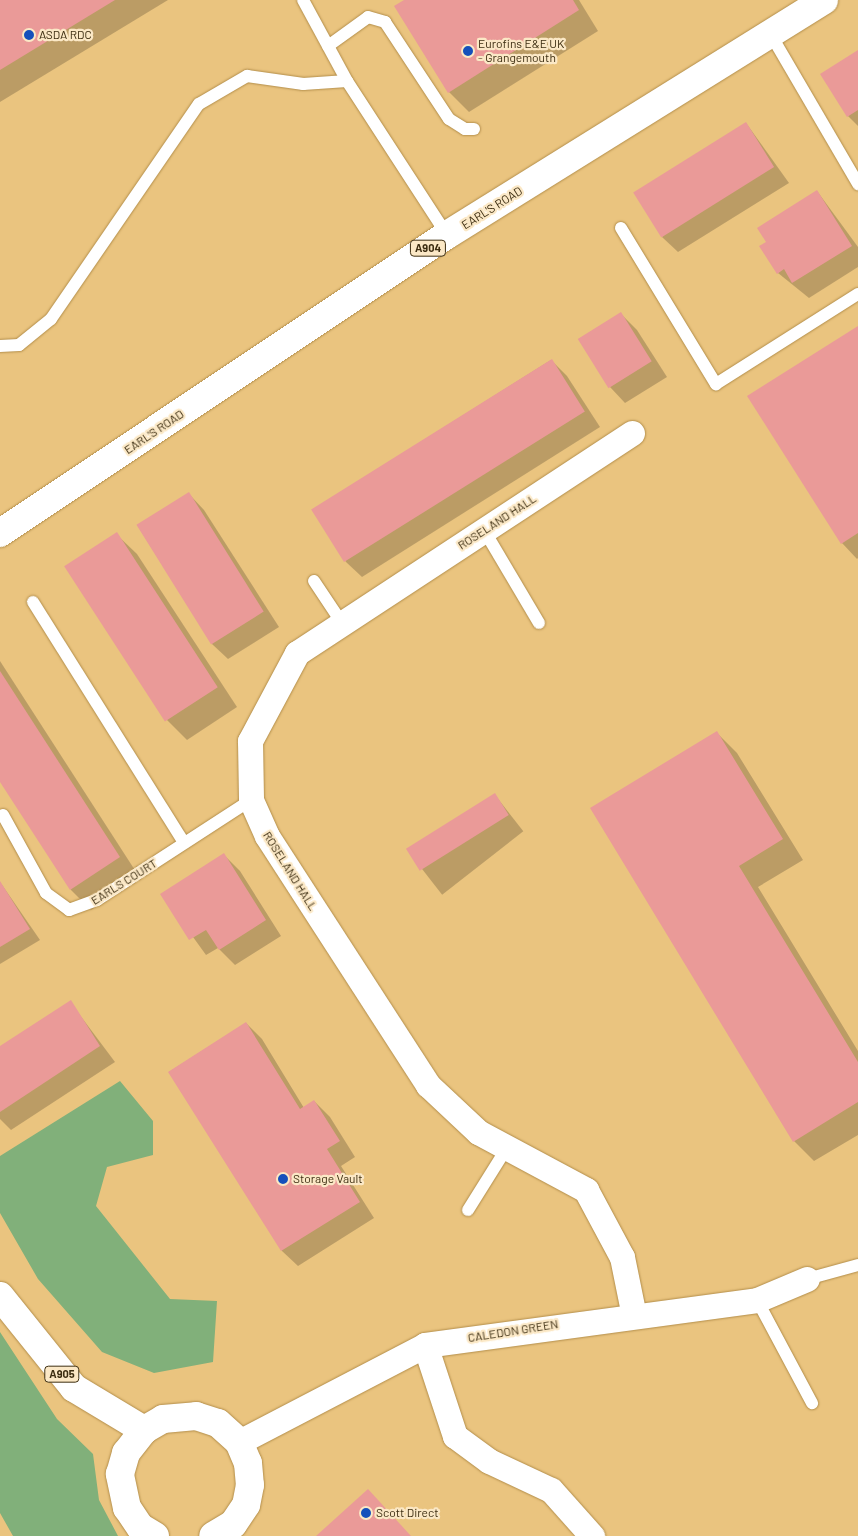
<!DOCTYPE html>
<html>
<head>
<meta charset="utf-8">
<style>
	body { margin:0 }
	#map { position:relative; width:858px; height:1536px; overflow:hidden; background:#eac47f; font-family:Barlow,sans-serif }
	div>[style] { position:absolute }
	.green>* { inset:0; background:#81b07a }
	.shadow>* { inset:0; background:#0003; transform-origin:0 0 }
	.building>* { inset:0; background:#ea9a98; transform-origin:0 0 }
	.roads { filter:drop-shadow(0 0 1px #b38e4b) drop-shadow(0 0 1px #b38e4b) }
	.lane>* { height:12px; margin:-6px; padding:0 6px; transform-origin:6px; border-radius:6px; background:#fff }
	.street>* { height:25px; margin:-12.5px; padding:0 12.5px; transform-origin:12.5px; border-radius:12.5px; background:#fff }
	.primary>* { height:28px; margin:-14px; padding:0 14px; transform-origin:14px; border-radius:14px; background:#fff }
	.dots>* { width:14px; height:14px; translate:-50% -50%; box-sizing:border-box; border:2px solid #fbe8c6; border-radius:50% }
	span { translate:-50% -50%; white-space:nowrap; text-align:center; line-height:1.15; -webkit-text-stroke:4.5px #fbe8c6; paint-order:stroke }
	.shield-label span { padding:1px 4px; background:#fbe8c6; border:1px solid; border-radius:4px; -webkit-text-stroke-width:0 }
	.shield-label { font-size:11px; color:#3d2e12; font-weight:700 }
	.poi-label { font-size:12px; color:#3d2e12 }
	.left { translate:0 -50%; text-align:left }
	.street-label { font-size:12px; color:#3d2e12 }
</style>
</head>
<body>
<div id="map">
	<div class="green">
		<div style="clip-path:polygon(120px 1081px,153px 1121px,153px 1155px,107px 1167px,96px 1206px,170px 1299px,217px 1301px,213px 1362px,154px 1373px,102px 1352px,38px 1279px,0 1213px,0 1156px)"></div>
		<div style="clip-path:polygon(0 1332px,57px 1419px,93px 1454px,99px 1500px,118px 1536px,13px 1536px,0 1513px)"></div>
	</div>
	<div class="shadow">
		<div style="clip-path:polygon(0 0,168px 0,0 102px)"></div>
		<div style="clip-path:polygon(406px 0,579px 0,598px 31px,469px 112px,449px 92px)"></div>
		<div style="clip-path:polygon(858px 52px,858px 126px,848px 116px)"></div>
		<div style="clip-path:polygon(746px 123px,789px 183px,678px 252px,662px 237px)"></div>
		<div style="clip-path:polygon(817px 191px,858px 247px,858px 267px,809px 298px,778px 273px)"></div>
		<div style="clip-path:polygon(621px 314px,637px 330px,667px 377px,625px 403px,610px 387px)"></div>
		<div style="clip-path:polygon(858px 327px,858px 558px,857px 559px,842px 543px)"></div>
		<div style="clip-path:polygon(551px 360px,567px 376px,600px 427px,362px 577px,346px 562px,313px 510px)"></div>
		<div style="clip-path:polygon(189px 494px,204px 510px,279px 627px,228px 659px,212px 644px,138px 526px)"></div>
		<div style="clip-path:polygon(116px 534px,137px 554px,237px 707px,187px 740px,167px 720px)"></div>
		<div style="clip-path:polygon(0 661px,140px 878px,91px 910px,71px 890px,0 780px)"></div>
		<div style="clip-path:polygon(717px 733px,737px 753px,803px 860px,758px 887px,858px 1051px,858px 1135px,814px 1161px,794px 1141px,592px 809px)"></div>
		<div style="left:495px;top:795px;width:46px;height:103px;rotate:52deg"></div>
		<div style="clip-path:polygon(224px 855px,240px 871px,281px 936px,235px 965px,218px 948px,206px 955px,162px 894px)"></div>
		<div style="clip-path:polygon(0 882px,40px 940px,0 964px)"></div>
		<div style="clip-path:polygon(70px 1002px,115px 1062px,11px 1130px,0 1119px,0 1048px)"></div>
		<div style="clip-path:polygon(246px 1023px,262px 1039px,304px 1108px,314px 1101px,330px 1117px,355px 1157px,341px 1166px,374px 1218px,298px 1266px,282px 1251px,169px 1072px)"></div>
	</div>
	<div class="building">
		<div style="clip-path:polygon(0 0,115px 0,0 70px)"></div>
		<div style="clip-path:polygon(404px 0,573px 0,579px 10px,448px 93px,394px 6px)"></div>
		<div style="clip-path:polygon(858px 50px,858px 110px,847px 117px,820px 74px)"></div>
		<div style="left:746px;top:122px;width:53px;height:133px;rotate:58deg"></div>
		<div style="clip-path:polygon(817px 190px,852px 246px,792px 283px,784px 269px,777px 274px,759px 246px,766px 242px,757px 228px)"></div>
		<div style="left:621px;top:312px;width:58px;height:51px;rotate:58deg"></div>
		<div style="clip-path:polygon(858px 326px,858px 533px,841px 544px,747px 396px)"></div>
		<div style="left:552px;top:359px;width:62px;height:284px;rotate:58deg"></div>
		<div style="left:189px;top:492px;width:141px;height:62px;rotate:58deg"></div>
		<div style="left:117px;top:532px;width:185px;height:63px;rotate:57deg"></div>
		<div style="clip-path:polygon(0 671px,120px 857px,70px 890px,0 782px)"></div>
		<div style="clip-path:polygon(717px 731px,783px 839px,739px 866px,858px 1062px,858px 1102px,793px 1142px,590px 808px)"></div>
		<div style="left:495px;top:793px;width:26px;height:105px;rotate:58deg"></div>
		<div style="clip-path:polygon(224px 853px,266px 920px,219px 950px,206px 930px,189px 940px,160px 894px)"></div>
		<div style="clip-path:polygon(0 881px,30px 929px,0 947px)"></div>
		<div style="clip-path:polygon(71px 1000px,100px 1046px,0 1112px,0 1046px)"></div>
		<div style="clip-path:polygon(246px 1022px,300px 1109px,314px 1100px,340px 1141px,327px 1149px,360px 1202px,281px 1251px,168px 1072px)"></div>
		<div style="clip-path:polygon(368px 1489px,411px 1536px,316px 1536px)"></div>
	</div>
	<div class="roads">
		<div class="lane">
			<div style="left:303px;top:0;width:92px;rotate:61.5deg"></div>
			<div style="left:347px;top:81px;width:184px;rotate:57deg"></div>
			<div style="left:771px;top:35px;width:173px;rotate:59.7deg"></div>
			<div style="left:328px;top:46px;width:49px;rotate:-35.9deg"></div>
			<div style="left:368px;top:17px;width:18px;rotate:16deg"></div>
			<div style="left:385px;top:22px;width:116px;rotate:56.6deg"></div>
			<div style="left:449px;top:119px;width:19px;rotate:32deg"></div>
			<div style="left:465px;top:129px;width:9px"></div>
			<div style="left:621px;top:228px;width:183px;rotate:58.7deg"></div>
			<div style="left:716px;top:384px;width:168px;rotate:-32.4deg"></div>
			<div style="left:0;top:346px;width:19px;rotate:-3deg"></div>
			<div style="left:19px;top:345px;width:41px;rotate:-39.1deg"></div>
			<div style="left:51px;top:319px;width:261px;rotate:-55.5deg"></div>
			<div style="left:199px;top:104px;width:56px;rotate:-30.3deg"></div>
			<div style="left:247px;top:76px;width:57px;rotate:8.1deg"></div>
			<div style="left:303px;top:84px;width:44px;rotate:-3.9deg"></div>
			<div style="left:484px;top:530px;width:108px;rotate:59.4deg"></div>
			<div style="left:314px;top:581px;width:50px;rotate:56.3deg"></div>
			<div style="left:33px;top:602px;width:284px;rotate:57.9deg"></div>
			<div style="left:3px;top:815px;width:89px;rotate:61.1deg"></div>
			<div style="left:46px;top:893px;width:29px;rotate:36deg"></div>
			<div style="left:69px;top:910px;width:30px;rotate:-20deg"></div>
			<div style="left:97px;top:900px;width:184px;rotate:-33deg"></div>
			<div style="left:468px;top:1210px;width:75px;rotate:-58deg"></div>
			<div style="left:807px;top:1279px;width:53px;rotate:-15.4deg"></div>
			<div style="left:757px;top:1300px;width:117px;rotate:61.9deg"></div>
		</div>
		<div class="street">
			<div style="left:632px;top:433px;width:401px;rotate:146.7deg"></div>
			<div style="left:297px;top:653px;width:100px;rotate:118.1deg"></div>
			<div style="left:250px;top:741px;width:59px;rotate:89deg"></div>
			<div style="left:251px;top:800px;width:39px;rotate:66deg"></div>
			<div style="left:267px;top:836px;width:297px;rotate:57.1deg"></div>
			<div style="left:428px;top:1085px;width:69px;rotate:43.2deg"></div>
			<div style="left:478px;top:1132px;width:123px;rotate:28.2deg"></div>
			<div style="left:586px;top:1190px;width:76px;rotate:61.8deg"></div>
			<div style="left:622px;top:1257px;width:60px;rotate:78.5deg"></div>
			<div style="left:425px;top:1345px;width:96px;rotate:71.8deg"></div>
			<div style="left:455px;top:1436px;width:42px;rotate:36.3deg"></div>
			<div style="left:489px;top:1461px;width:68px;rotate:25.1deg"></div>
			<div style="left:551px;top:1490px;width:62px;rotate:48.3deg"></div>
			<div style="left:239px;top:1442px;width:210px;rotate:-27.5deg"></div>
			<div style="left:425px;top:1345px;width:335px;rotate:-7.7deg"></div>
			<div style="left:757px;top:1300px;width:54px;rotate:-22.8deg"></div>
		</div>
		<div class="primary">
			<div style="left:0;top:533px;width:537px;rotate:-33.69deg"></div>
			<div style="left:447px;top:235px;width:444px;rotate:-31.9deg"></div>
			<div style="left:0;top:1296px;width:118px;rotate:51.2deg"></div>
			<div style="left:74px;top:1388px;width:82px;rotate:31deg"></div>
			<div style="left:155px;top:1536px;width:17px;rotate:-149deg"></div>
			<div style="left:140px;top:1527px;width:23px;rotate:-124deg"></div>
			<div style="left:127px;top:1508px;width:35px;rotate:-102deg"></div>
			<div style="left:120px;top:1474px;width:22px;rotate:-74deg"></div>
			<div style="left:126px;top:1453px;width:29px;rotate:-52deg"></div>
			<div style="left:144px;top:1430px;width:22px;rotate:-30deg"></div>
			<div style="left:163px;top:1419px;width:33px;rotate:-5deg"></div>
			<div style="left:196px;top:1416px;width:23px;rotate:18deg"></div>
			<div style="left:218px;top:1423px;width:28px;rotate:42deg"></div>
			<div style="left:239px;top:1442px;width:23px;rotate:67deg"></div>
			<div style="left:248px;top:1463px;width:22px;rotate:85deg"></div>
			<div style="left:250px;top:1485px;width:20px;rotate:101deg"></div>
			<div style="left:246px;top:1505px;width:23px;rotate:124deg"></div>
			<div style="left:233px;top:1524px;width:23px;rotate:149deg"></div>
		</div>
	</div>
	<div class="dots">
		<div style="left:29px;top:35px;background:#1550bb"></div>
		<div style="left:468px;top:51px;background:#1550bb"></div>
		<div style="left:283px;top:1179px;background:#1550bb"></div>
		<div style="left:366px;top:1513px;background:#1550bb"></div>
	</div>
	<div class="shield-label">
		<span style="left:428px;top:248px">A904</span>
		<span style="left:62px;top:1374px">A905</span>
	</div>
	<div class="poi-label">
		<span class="left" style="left:39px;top:35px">ASDA RDC</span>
		<span class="left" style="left:478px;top:51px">Eurofins E&amp;E UK<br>- Grangemouth</span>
		<span class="left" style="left:293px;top:1179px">Storage Vault</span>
		<span class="left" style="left:376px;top:1513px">Scott Direct</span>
	</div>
	<div class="street-label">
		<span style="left:492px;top:208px;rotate:-32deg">EARL'S ROAD</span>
		<span style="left:154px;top:432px;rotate:-34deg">EARL'S ROAD</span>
		<span style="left:497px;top:522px;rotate:-33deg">ROSELAND HALL</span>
		<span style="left:290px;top:871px;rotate:58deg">ROSELAND HALL</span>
		<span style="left:124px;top:882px;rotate:-32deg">EARLS COURT</span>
		<span style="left:513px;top:1331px;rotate:-9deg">CALEDON GREEN</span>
	</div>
</div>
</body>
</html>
